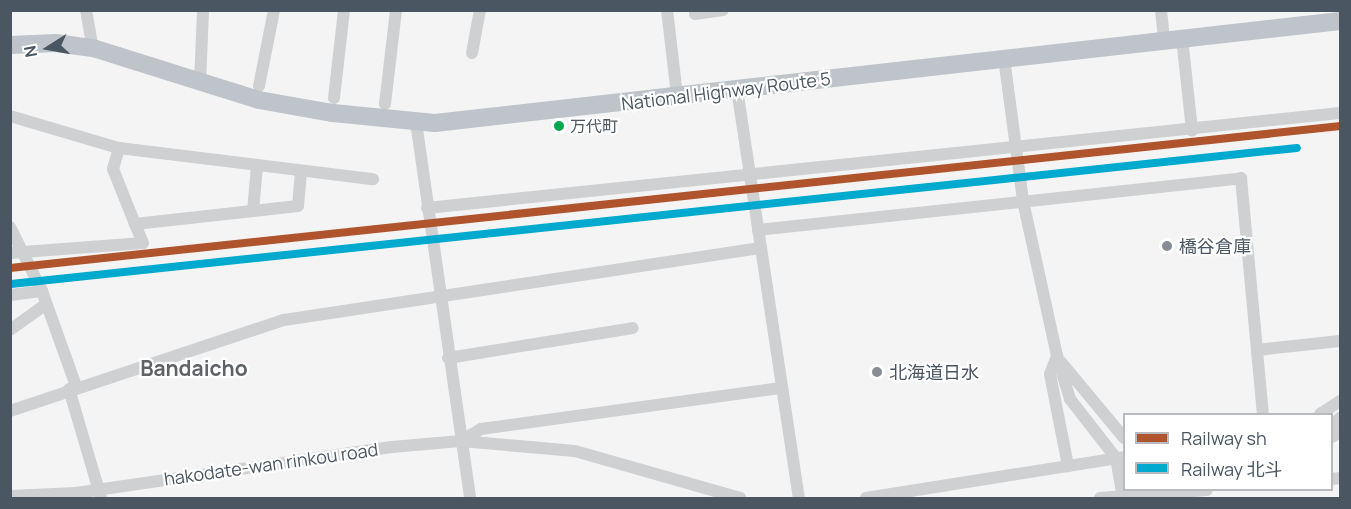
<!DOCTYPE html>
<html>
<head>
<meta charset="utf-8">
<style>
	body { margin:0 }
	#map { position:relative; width:1351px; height:509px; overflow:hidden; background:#f4f4f4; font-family:Manrope,"Noto Sans JP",sans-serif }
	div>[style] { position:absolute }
	.minor>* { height:12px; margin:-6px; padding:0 6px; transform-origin:6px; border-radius:6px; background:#ced0d2 }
	.highway>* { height:18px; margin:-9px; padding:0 9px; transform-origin:9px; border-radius:9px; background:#bec4c9 }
	.rail-1>* { height:8px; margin:-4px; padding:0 4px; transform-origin:4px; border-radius:4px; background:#b0542d }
	.rail-2>* { height:8px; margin:-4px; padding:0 4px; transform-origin:4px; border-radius:4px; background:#00a9ce }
	.dots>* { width:16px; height:16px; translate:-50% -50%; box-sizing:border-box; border:3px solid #fff; border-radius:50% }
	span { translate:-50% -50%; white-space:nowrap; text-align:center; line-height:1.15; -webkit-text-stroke:4.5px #fff; paint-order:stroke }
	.bus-label { font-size:16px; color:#4a5661 }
	.left { translate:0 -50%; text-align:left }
	.street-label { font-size:18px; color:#4a5661 }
	.poi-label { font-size:18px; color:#4a5661 }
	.quarter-label { font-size:21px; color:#5f6368; font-weight:700 }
	.frame { position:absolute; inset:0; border:12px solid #4a5661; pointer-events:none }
	.legend { position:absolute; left:1123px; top:413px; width:210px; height:78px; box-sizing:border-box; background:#fff; border:2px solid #b7bbc0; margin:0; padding:8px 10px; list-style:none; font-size:18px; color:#4a5661 }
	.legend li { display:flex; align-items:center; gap:12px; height:30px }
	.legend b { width:30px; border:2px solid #b7bbc0 }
	.north { position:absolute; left:18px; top:18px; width:60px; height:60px; -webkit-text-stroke:4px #fff; paint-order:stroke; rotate:259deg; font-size:16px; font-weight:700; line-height:24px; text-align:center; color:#4a5661 }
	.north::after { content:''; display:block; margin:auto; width:21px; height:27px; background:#4a5661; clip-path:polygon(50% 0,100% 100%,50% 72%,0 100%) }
</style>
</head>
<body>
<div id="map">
	<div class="minor">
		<div style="left:86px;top:10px;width:39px;rotate:80deg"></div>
		<div style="left:667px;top:10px;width:86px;rotate:83.3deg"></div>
		<div style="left:1161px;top:10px;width:30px;rotate:84deg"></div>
		<div style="left:695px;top:14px;width:28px;rotate:-8deg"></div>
		<div style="left:1182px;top:38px;width:93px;rotate:83.8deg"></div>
		<div style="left:472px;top:53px;width:44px;rotate:-79.5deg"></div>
		<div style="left:1004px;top:58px;width:144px;rotate:82.4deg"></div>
		<div style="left:1023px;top:201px;width:159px;rotate:77.6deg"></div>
		<div style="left:1057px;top:356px;width:45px;rotate:73.2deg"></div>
		<div style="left:1070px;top:399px;width:75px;rotate:52.1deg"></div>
		<div style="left:1116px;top:458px;width:41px;rotate:80.1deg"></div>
		<div style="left:200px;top:83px;width:73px;rotate:-87.6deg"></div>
		<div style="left:259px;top:86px;width:77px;rotate:-78.8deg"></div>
		<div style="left:737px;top:89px;width:414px;rotate:81.4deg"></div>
		<div style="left:334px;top:98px;width:89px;rotate:-83.5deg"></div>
		<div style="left:385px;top:104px;width:95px;rotate:-83.3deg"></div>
		<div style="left:10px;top:116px;width:114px;rotate:16.4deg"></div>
		<div style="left:119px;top:148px;width:256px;rotate:7deg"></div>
		<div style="left:416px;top:122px;width:380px;rotate:81.8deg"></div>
		<div style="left:119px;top:148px;width:22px;rotate:106deg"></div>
		<div style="left:113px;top:169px;width:59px;rotate:68.2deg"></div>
		<div style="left:427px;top:208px;width:918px;rotate:-5.94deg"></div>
		<div style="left:253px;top:211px;width:45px;rotate:-84.9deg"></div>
		<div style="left:10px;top:227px;width:72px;rotate:63.4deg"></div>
		<div style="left:42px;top:291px;width:101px;rotate:70.3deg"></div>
		<div style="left:758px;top:230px;width:486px;rotate:-6.1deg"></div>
		<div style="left:1241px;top:178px;width:237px;rotate:84.7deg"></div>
		<div style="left:10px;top:253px;width:133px;rotate:-4.3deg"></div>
		<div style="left:143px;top:243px;width:21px;rotate:-113deg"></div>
		<div style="left:135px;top:224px;width:164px;rotate:-6.3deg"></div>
		<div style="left:298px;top:206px;width:35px;rotate:-85deg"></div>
		<div style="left:10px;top:295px;width:32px;rotate:-7deg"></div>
		<div style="left:10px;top:330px;width:44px;rotate:-35.8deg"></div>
		<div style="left:1257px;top:350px;width:83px;rotate:-6.2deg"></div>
		<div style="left:1057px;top:356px;width:19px;rotate:111deg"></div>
		<div style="left:1050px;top:374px;width:94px;rotate:78.9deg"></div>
		<div style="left:448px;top:358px;width:187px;rotate:-9.2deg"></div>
		<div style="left:1061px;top:362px;width:99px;rotate:50.3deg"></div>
		<div style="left:69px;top:389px;width:114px;rotate:73.6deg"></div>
		<div style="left:10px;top:411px;width:289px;rotate:-18.4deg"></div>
		<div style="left:284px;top:320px;width:482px;rotate:-8.6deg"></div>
		<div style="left:1320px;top:414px;width:24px;rotate:-33deg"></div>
		<div style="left:1332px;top:425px;width:11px;rotate:-41deg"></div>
		<div style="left:1332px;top:437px;width:9px;rotate:-32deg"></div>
		<div style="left:461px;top:441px;width:23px;rotate:-31deg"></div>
		<div style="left:481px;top:429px;width:304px;rotate:-7.8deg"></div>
		<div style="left:1332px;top:479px;width:8px;rotate:-7deg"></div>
		<div style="left:10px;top:496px;width:66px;rotate:-2.6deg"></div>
		<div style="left:76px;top:493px;width:319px;rotate:-8.3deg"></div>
		<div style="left:392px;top:447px;width:69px;rotate:-5deg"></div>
		<div style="left:461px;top:441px;width:114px;rotate:5deg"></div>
		<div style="left:575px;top:451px;width:172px;rotate:15.9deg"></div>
		<div style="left:866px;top:498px;width:261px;rotate:-9deg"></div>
		<div style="left:1100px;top:498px;width:107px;rotate:-4.3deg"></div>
	</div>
	<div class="highway">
		<div style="left:10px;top:45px;width:46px;rotate:-2.5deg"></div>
		<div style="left:56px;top:43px;width:37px;rotate:8deg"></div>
		<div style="left:93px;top:48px;width:174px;rotate:17.4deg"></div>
		<div style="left:259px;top:100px;width:75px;rotate:10deg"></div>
		<div style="left:333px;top:113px;width:102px;rotate:5.6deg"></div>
		<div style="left:435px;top:123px;width:911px;rotate:-6.43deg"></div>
	</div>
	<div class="rail-1">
		<div style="left:10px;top:268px;width:1338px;rotate:-6.09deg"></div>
	</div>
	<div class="rail-2">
		<div style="left:11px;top:284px;width:1293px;rotate:-6.04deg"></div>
	</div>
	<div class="dots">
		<div style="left:559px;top:126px;background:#00a651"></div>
		<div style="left:1167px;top:246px;background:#868d94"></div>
		<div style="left:877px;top:372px;background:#868d94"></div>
	</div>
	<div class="bus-label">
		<span class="left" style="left:570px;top:126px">万代町</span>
	</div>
	<div class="street-label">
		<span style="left:726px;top:91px;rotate:-7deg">National Highway Route 5</span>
		<span style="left:271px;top:464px;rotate:-8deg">hakodate-wan rinkou road</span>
	</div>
	<div class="poi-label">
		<span class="left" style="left:1179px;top:246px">橋谷倉庫</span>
		<span class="left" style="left:889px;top:372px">北海道日水</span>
	</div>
	<div class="quarter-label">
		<span style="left:194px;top:368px">Bandaicho</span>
	</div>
	<div class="frame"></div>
	<ul class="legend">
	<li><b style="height:8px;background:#b0542d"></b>Railway sh</li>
	<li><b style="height:8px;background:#00a9ce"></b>Railway 北斗</li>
	</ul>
	<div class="north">N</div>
</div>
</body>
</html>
